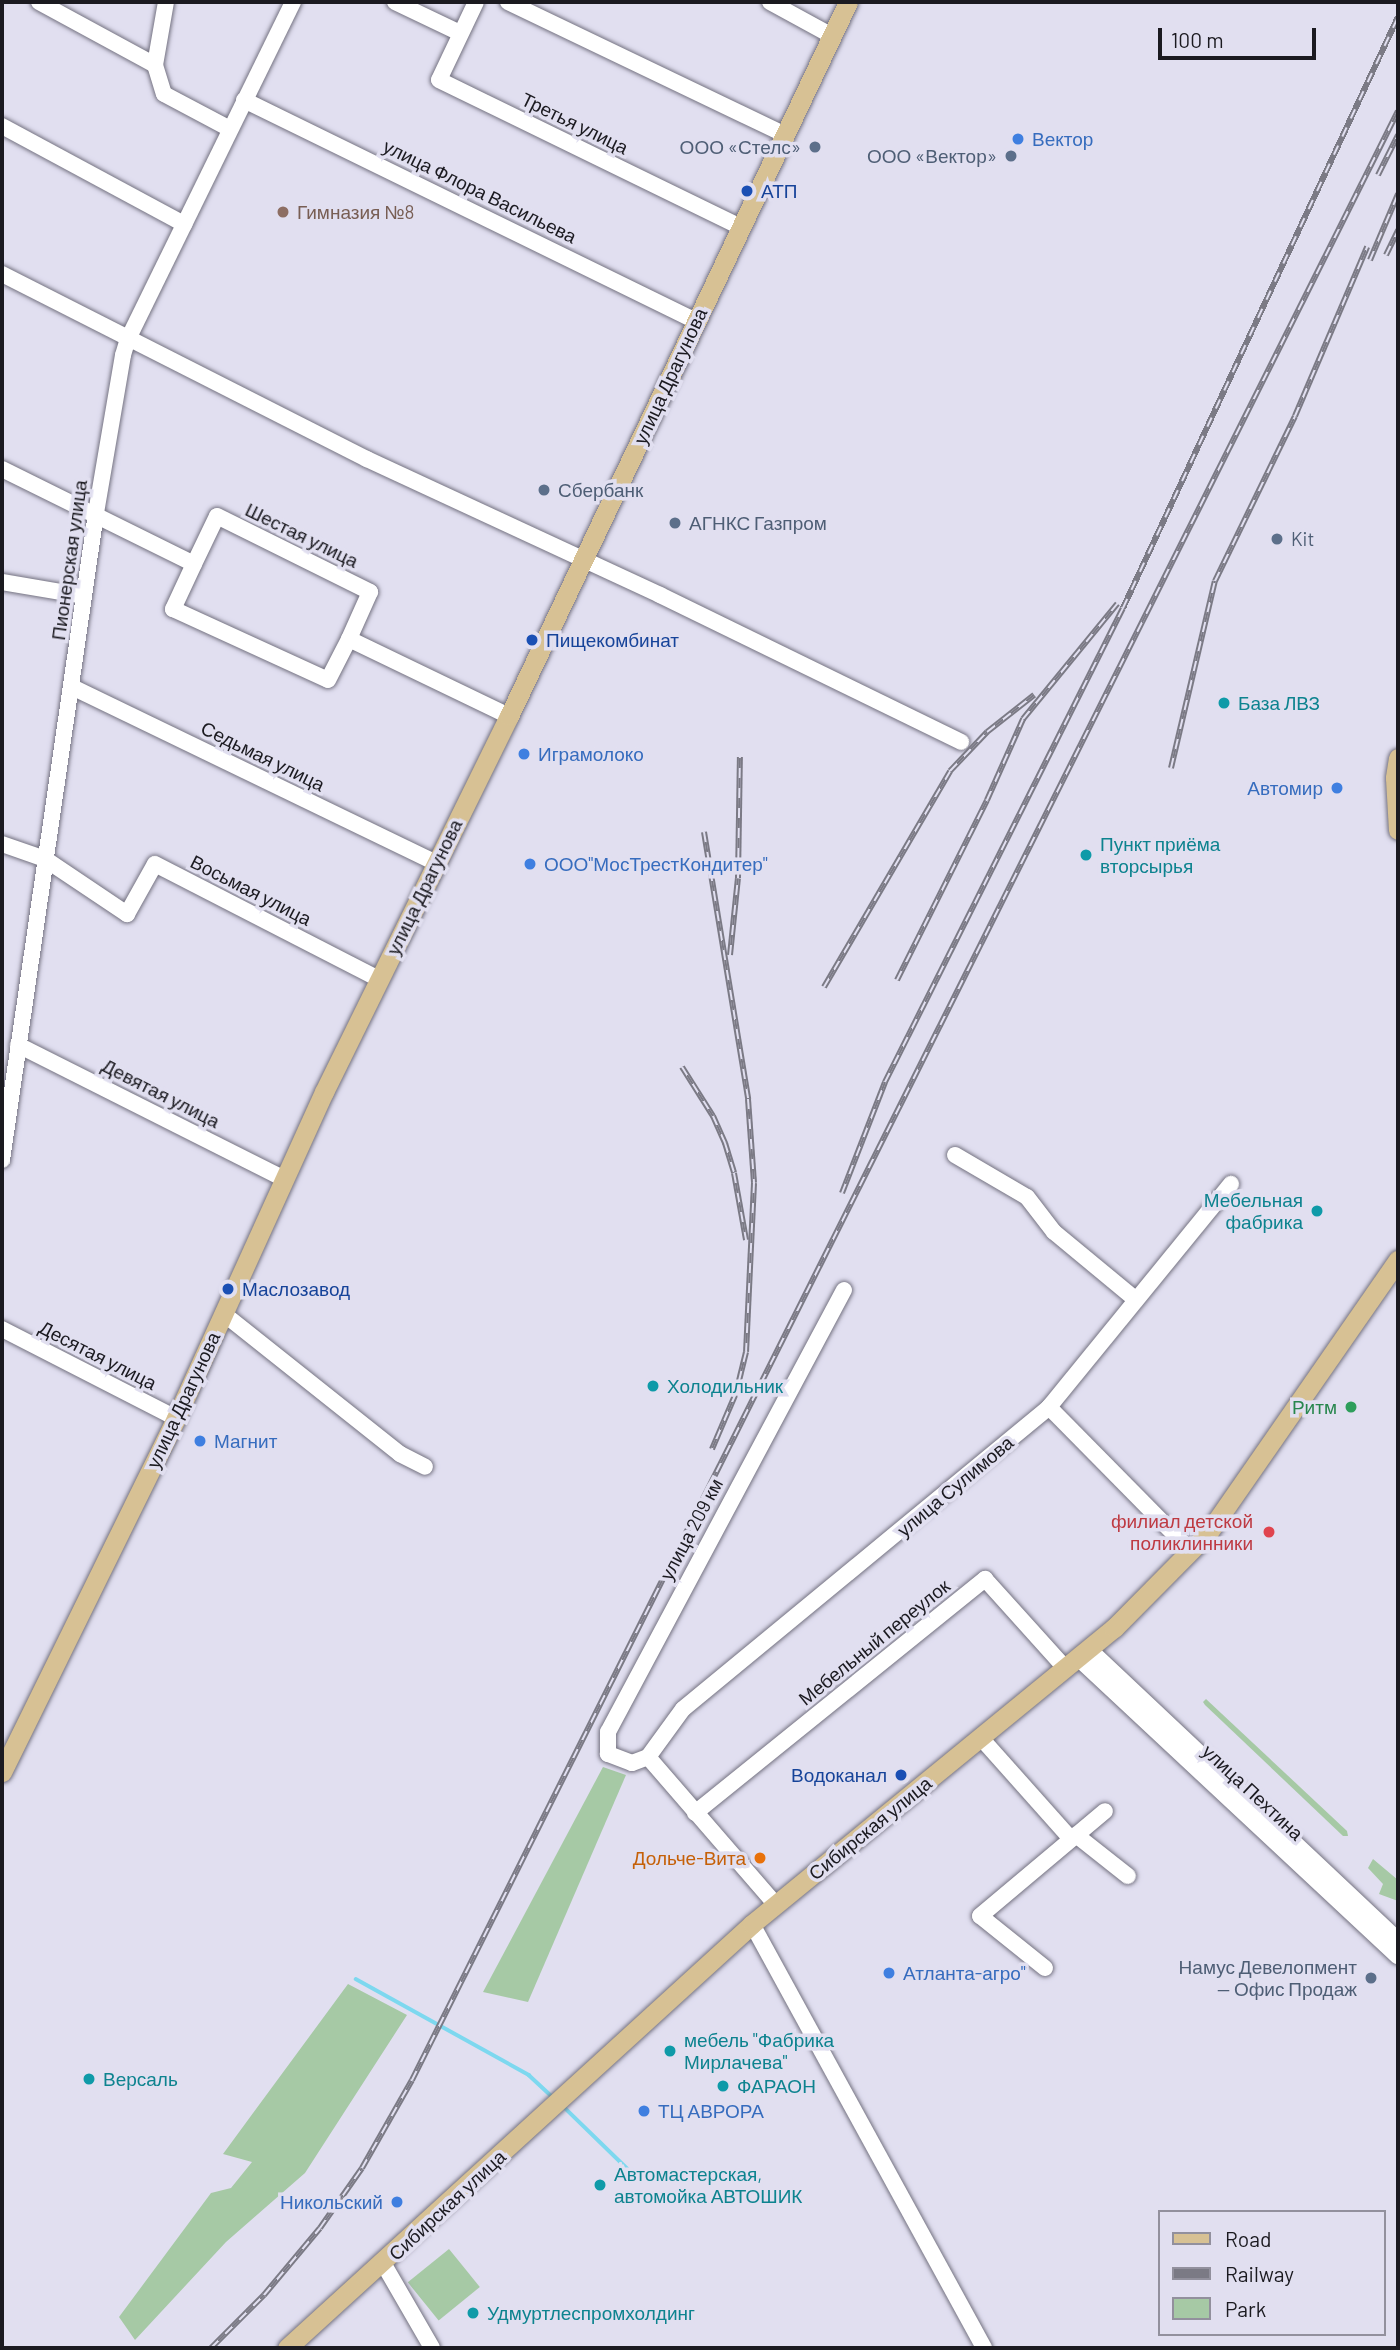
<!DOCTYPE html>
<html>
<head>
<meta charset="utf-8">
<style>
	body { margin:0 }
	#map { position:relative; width:1400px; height:2350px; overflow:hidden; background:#e1dff0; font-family:Barlow,sans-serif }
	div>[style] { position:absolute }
	.green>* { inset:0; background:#a6c9a5; transform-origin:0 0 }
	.stream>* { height:3.5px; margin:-1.75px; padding:0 1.75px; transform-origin:1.75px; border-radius:1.75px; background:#7dd8ef }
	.roads { filter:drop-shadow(0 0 2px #747281) drop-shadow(0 0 2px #747281) }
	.minor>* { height:16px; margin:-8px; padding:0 8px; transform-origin:8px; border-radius:8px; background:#fff }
	.major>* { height:19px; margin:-9.5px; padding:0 9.5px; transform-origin:9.5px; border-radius:9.5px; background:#d7c194 }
	.rail>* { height:6px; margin-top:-3px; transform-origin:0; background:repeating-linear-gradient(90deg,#e1dff0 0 10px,#7b7a85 0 20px); box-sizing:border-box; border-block:2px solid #7b7a85 }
	.dots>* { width:19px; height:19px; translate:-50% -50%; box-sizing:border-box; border:4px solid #e1dff0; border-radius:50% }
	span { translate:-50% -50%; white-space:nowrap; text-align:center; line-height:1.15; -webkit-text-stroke:7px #e1dff0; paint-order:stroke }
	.street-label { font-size:19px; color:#1b1a20 }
	.shop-label { font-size:19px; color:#366cbe }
	.left { translate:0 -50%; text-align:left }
	.right { translate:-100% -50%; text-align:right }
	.service-label { font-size:19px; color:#4e5e75 }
	.transit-label { font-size:19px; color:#164399 }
	.education-label { font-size:19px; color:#785e54 }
	.culture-label { font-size:19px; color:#0d838f }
	.leisure-label { font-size:19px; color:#27864d }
	.health-label { font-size:19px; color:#be3a42 }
	.food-label { font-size:19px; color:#c56008 }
	.frame { position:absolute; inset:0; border:4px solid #1b1a20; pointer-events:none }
	.legend { position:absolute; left:1158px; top:2210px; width:228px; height:126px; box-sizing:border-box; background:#e1dff0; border:2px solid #92909d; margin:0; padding:9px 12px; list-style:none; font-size:21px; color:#1b1a20 }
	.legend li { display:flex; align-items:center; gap:14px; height:35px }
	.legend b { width:35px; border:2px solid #92909d }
	.scale { position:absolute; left:1158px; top:28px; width:158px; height:32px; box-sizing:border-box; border:4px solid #1b1a20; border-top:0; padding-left:9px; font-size:21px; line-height:24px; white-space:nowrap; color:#1b1a20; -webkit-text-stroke:5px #e1dff0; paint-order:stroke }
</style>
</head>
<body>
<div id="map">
	<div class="green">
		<div style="clip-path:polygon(1206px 1699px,1347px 1831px,1348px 1836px,1343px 1836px,1205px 1705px,1203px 1702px)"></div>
		<div style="clip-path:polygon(603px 1767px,626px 1775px,528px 2002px,483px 1992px)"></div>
		<div style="clip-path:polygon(1373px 1859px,1398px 1880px,1398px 1901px,1379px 1894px,1383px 1884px,1368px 1868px)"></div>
		<div style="clip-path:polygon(348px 1984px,407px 2015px,305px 2173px,226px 2242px,135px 2340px,119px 2317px,211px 2193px,231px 2188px,252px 2162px,223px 2154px)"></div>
		<div style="left:449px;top:2249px;width:49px;height:53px;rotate:51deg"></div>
	</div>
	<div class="stream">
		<div style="left:356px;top:1979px;width:198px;rotate:29deg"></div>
		<div style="left:529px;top:2075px;width:33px;rotate:43deg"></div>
		<div style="left:564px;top:2107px;width:99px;rotate:44.2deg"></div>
	</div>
	<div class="roads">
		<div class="minor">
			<div style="left:39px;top:2px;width:132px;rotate:28.5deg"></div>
			<div style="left:155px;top:65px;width:30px;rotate:73deg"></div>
			<div style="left:164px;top:94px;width:75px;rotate:27.9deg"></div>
			<div style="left:395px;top:2px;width:72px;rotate:25.5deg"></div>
			<div style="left:476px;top:2px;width:86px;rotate:115.4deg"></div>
			<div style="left:439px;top:80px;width:335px;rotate:26deg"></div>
			<div style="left:508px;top:2px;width:307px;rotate:25.6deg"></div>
			<div style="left:770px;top:2px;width:71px;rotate:28.7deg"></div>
			<div style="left:155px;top:65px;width:64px;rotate:-80.1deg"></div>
			<div style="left:244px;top:100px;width:503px;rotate:26.06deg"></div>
			<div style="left:2px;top:126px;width:207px;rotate:28.3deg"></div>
			<div style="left:2px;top:274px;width:409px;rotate:26.9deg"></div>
			<div style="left:367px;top:459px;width:323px;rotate:24.9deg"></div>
			<div style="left:660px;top:595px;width:335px;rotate:26deg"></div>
			<div style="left:2px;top:469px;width:214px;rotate:26.3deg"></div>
			<div style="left:194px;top:564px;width:53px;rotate:-64.4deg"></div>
			<div style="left:217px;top:516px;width:171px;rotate:26.4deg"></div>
			<div style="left:370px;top:592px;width:51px;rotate:114.1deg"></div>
			<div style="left:349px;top:639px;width:178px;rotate:25.7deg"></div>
			<div style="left:194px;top:564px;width:50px;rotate:115deg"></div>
			<div style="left:173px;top:609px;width:170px;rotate:24.6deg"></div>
			<div style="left:328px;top:680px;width:46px;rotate:-62.9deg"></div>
			<div style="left:2px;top:582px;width:83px;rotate:9.7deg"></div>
			<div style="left:72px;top:687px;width:404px;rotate:25.8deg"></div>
			<div style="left:2px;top:844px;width:46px;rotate:19.2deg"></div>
			<div style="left:45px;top:859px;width:99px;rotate:33.9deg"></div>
			<div style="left:127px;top:914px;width:57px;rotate:-60.8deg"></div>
			<div style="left:155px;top:864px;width:252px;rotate:27.2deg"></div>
			<div style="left:18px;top:1045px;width:298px;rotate:26.7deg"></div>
			<div style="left:955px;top:1155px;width:83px;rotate:30.3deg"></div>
			<div style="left:1027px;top:1197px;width:44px;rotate:52.4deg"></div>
			<div style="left:1054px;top:1232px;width:105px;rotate:39.6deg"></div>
			<div style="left:2px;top:1160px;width:654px;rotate:-81.73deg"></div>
			<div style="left:96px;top:513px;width:160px;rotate:-80.3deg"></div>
			<div style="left:123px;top:355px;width:17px;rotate:-73deg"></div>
			<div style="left:128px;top:339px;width:375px;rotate:-63.9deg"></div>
			<div style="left:224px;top:1314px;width:225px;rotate:38.5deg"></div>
			<div style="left:400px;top:1454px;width:28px;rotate:27deg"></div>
			<div style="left:2px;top:1329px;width:195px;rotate:27.1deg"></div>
			<div style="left:1049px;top:1407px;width:202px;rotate:45.4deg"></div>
			<div style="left:1090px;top:1650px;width:423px;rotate:43.3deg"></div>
			<div style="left:1079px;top:1659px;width:436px;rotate:43deg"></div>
			<div style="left:981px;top:1738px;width:135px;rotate:48.3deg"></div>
			<div style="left:648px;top:1757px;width:59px;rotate:-53.9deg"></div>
			<div style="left:683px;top:1709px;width:475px;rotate:-39.5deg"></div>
			<div style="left:1049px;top:1407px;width:288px;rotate:-50.8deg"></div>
			<div style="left:648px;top:1757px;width:17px;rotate:159deg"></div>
			<div style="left:632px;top:1763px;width:26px;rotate:-159deg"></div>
			<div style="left:608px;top:1754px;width:22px;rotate:-90deg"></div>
			<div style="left:608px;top:1732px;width:501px;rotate:-61.9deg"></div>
			<div style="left:648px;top:1757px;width:196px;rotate:49.1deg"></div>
			<div style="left:695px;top:1813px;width:373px;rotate:-38.9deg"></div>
			<div style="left:985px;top:1579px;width:121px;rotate:48deg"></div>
			<div style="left:1076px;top:1835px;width:66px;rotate:38.3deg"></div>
			<div style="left:752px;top:1924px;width:483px;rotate:61.3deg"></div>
			<div style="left:1045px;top:1968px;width:83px;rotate:-141.3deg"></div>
			<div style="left:980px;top:1916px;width:163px;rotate:-40deg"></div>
			<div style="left:383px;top:2263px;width:98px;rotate:60deg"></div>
		</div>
		<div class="major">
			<div style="left:1398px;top:758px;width:20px;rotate:99deg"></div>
			<div style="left:1395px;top:778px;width:52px;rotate:86.7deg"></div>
			<div style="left:2px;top:1772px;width:394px;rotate:-63.8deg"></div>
			<div style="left:176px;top:1418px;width:358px;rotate:-65.6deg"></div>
			<div style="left:324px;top:1092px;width:419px;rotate:-63.8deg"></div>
			<div style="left:509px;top:716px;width:790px;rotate:-64.6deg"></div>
			<div style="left:287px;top:2348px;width:629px;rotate:-42.36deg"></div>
			<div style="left:752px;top:1924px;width:468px;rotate:-39.3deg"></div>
			<div style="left:1114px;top:1628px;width:134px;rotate:-45.3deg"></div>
			<div style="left:1208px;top:1533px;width:333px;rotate:-55.2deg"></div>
		</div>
	</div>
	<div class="rail">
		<div style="left:1378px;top:175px;width:45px;rotate:-63.4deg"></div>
		<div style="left:1386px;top:255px;width:28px;rotate:-64deg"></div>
		<div style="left:1370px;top:260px;width:72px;rotate:-67deg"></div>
		<div style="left:1171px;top:768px;width:192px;rotate:-76.8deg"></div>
		<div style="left:1215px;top:581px;width:183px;rotate:-64.1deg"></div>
		<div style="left:1295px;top:416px;width:184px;rotate:-66.9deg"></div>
		<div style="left:704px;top:832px;width:271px;rotate:80.6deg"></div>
		<div style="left:748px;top:1099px;width:84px;rotate:85.9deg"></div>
		<div style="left:754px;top:1183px;width:169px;rotate:92.7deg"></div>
		<div style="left:746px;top:1352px;width:42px;rotate:103.7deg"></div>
		<div style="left:736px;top:1393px;width:61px;rotate:113.2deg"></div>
		<div style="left:730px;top:955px;width:77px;rotate:-84.1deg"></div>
		<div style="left:738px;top:878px;width:121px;rotate:-89.1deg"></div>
		<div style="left:897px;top:980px;width:201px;rotate:-63.4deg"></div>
		<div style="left:987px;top:800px;width:89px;rotate:-66deg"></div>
		<div style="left:1023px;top:719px;width:149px;rotate:-50.7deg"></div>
		<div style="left:824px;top:987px;width:250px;rotate:-59.7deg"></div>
		<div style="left:950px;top:771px;width:54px;rotate:-46.5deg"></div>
		<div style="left:987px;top:732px;width:60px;rotate:-38.2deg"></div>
		<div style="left:682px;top:1067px;width:58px;rotate:57.7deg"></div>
		<div style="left:713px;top:1116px;width:30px;rotate:66deg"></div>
		<div style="left:725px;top:1143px;width:31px;rotate:73deg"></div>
		<div style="left:734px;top:1173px;width:68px;rotate:79.8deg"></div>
		<div style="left:842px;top:1193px;width:119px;rotate:-68.8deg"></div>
		<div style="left:885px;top:1082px;width:530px;rotate:-63.34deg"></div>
		<div style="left:1123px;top:608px;width:652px;rotate:-65.05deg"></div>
		<div style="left:211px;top:2348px;width:75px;rotate:-45deg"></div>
		<div style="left:264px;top:2295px;width:87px;rotate:-50.1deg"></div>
		<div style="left:320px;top:2228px;width:73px;rotate:-55deg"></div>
		<div style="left:362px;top:2168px;width:101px;rotate:-60.4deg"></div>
		<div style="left:412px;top:2080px;width:2202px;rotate:-63.4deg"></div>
	</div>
	<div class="dots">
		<div style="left:1018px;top:139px;background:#3f7fe0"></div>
		<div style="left:815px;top:147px;background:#5c6f8a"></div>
		<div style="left:1011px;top:156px;background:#5c6f8a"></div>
		<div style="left:747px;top:191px;background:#1a4fb4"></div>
		<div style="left:283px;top:212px;background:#8d6e63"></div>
		<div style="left:544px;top:490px;background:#5c6f8a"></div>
		<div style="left:675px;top:523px;background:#5c6f8a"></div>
		<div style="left:1277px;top:539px;background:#5c6f8a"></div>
		<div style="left:532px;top:640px;background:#1a4fb4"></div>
		<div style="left:1224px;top:703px;background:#0f9aa8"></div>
		<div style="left:524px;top:754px;background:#3f7fe0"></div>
		<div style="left:1337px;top:788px;background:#3f7fe0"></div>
		<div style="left:1086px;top:855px;background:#0f9aa8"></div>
		<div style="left:530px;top:864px;background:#3f7fe0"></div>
		<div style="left:1317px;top:1211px;background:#0f9aa8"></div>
		<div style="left:228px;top:1289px;background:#1a4fb4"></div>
		<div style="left:653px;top:1386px;background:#0f9aa8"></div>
		<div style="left:1351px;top:1407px;background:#2e9e5b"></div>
		<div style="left:200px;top:1441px;background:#3f7fe0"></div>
		<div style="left:1269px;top:1532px;background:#e0444e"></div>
		<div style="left:901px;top:1775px;background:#1a4fb4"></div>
		<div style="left:760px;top:1858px;background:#e8710a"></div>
		<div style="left:889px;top:1973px;background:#3f7fe0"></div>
		<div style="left:1371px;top:1978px;background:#5c6f8a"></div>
		<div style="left:670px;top:2051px;background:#0f9aa8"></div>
		<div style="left:89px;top:2079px;background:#0f9aa8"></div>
		<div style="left:723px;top:2086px;background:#0f9aa8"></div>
		<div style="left:644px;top:2111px;background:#3f7fe0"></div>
		<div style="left:600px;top:2185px;background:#0f9aa8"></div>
		<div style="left:397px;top:2202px;background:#3f7fe0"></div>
		<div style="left:473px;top:2313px;background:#0f9aa8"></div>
	</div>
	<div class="street-label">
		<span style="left:575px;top:123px;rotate:26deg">Третья улица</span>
		<span style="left:480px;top:191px;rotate:26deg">улица Флора Васильева</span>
		<span style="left:670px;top:376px;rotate:-65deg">улица Драгунова</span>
		<span style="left:302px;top:535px;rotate:26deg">Шестая улица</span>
		<span style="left:69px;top:560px;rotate:-82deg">Пионерская улица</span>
		<span style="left:263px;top:756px;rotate:26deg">Седьмая улица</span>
		<span style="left:424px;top:887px;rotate:-64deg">улица Драгунова</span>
		<span style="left:251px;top:890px;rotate:27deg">Восьмая улица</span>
		<span style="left:161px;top:1093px;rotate:27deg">Девятая улица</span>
		<span style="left:98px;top:1355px;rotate:27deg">Десятая улица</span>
		<span style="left:183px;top:1400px;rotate:-65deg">улица Драгунова</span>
		<span style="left:955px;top:1486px;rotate:-40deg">улица Сулимова</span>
		<span style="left:691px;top:1529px;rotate:-62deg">улица 209 км</span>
		<span style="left:874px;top:1642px;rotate:-39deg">Мебельный переулок</span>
		<span style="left:1253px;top:1792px;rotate:43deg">улица Пехтина</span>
		<span style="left:870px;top:1828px;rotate:-39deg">Сибирская улица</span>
		<span style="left:447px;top:2205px;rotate:-43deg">Сибирская улица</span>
	</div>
	<div class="shop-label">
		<span class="left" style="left:1032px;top:139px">Вектор</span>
		<span class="left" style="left:538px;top:754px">Играмолоко</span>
		<span class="right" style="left:1323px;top:788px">Автомир</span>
		<span class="left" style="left:544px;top:864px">ООО"МосТрестКондитер"</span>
		<span class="left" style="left:214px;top:1441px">Магнит</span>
		<span class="left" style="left:903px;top:1973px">Атланта-агро"</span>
		<span class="left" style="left:658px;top:2111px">ТЦ АВРОРА</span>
		<span class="right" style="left:383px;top:2202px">Никольский</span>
	</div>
	<div class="service-label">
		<span class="right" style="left:801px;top:147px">ООО «Стелс»</span>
		<span class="right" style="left:997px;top:156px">ООО «Вектор»</span>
		<span class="left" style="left:558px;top:490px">Сбербанк</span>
		<span class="left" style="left:689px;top:523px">АГНКС Газпром</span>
		<span class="left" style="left:1291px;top:539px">Kit</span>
		<span class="right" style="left:1357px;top:1978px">Намус Девелопмент<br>— Офис Продаж</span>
	</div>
	<div class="transit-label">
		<span class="left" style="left:761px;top:191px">АТП</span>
		<span class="left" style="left:546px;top:640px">Пищекомбинат</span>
		<span class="left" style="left:242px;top:1289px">Маслозавод</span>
		<span class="right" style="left:887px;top:1775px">Водоканал</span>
	</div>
	<div class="education-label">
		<span class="left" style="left:297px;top:212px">Гимназия №8</span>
	</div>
	<div class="culture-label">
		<span class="left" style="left:1238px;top:703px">База ЛВЗ</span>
		<span class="left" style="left:1100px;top:855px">Пункт приёма<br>вторсырья</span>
		<span class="right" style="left:1303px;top:1211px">Мебельная<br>фабрика</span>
		<span class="left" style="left:667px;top:1386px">Холодильник</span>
		<span class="left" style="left:684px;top:2051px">мебель "Фабрика<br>Мирлачева"</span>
		<span class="left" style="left:103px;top:2079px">Версаль</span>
		<span class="left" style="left:737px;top:2086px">ФАРАОН</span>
		<span class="left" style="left:614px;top:2185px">Автомастерская,<br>автомойка АВТОШИК</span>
		<span class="left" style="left:487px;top:2313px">Удмуртлеспромхолдинг</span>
	</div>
	<div class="leisure-label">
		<span class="right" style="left:1337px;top:1407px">Ритм</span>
	</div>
	<div class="health-label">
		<span class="right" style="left:1253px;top:1532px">филиал детской<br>поликлинники</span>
	</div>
	<div class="food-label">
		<span class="right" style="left:746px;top:1858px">Дольче-Вита</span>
	</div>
	<div class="frame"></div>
	<ul class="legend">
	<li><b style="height:9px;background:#d7c194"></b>Road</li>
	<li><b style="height:9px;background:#7b7a85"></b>Railway</li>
	<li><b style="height:19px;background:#a6c9a5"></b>Park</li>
	</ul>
	<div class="scale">100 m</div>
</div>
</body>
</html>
